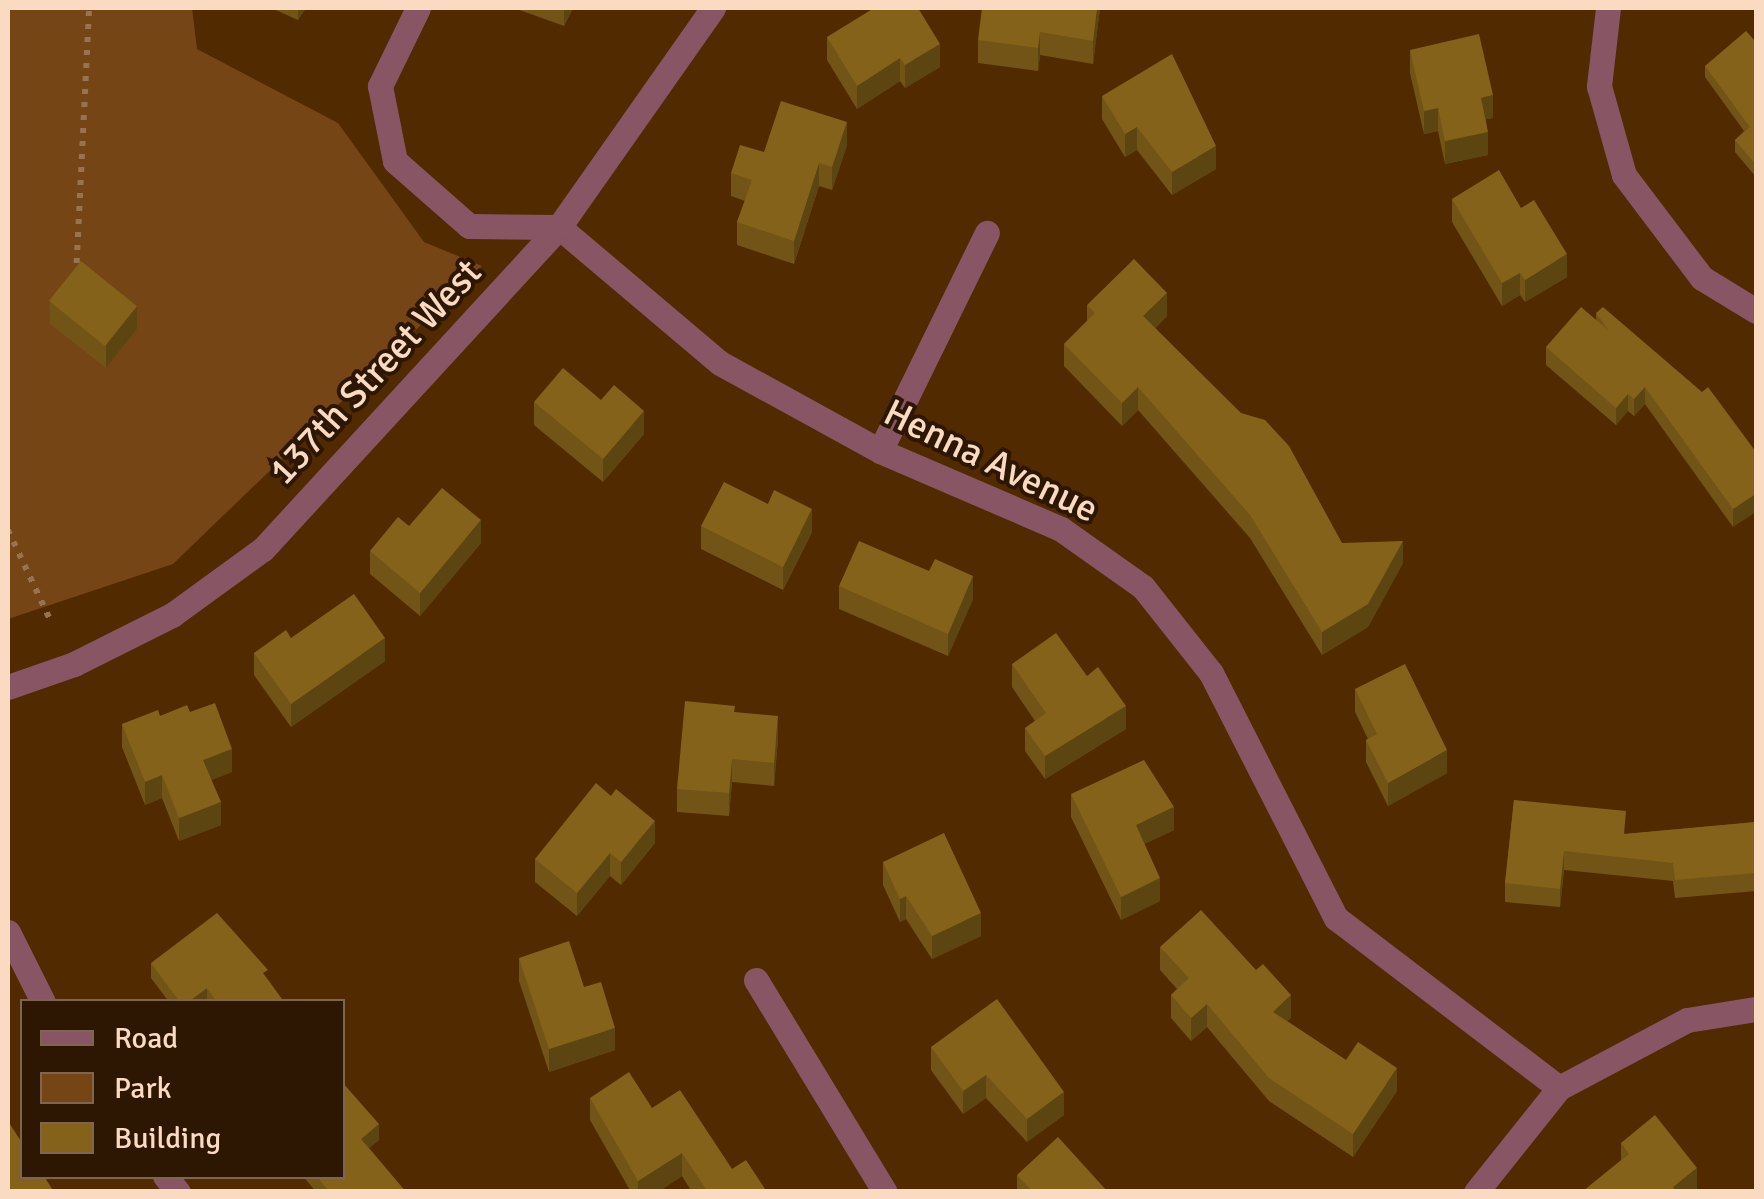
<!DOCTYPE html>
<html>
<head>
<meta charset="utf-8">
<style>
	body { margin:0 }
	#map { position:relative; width:1764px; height:1199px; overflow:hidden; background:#512a00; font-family:Signika,sans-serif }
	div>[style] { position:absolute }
	.green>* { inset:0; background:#764515 }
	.path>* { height:6px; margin-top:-3px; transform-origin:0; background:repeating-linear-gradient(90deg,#977350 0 5px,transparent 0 13px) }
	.minor>* { height:25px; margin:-12.5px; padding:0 12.5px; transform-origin:12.5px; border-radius:12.5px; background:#875564 }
	.wall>* { inset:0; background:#725416 }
	.shaded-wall>* { inset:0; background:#5d4512 }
	.building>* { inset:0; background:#85621a; transform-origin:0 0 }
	span { translate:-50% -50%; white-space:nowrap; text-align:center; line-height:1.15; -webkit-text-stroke:8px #2d1703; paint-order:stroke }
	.street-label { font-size:38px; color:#fadbc2 }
	.frame { position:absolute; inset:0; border:10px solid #fadbc2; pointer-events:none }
	.legend { position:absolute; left:20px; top:999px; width:325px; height:180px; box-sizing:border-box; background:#2d1703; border:2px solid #7f654f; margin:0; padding:12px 18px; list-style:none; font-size:30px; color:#fadbc2 }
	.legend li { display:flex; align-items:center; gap:20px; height:50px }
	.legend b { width:50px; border:2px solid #7f654f }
</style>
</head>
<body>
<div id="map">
	<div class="green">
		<div style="clip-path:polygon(8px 8px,192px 8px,197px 49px,338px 123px,424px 242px,482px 266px,173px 564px,8px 619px)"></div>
	</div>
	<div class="path">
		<div style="left:76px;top:276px;width:268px;rotate:-87.2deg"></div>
		<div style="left:8px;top:530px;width:102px;rotate:64.9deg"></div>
	</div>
	<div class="minor">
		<div style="left:418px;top:8px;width:87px;rotate:116deg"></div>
		<div style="left:380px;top:86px;width:76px;rotate:78.7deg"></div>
		<div style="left:395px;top:161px;width:98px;rotate:41.3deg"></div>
		<div style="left:469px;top:226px;width:90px;rotate:0.6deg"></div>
		<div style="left:559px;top:227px;width:211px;rotate:40.2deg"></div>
		<div style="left:720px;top:363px;width:183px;rotate:28.8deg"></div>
		<div style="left:880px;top:451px;width:197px;rotate:23.3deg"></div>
		<div style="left:1061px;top:529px;width:100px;rotate:35.3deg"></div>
		<div style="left:1143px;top:587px;width:110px;rotate:51.7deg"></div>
		<div style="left:1211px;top:673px;width:275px;rotate:63deg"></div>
		<div style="left:1336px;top:918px;width:280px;rotate:37.3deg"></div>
		<div style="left:1608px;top:8px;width:79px;rotate:96.6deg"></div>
		<div style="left:1599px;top:86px;width:92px;rotate:74.3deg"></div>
		<div style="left:1624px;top:175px;width:129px;rotate:52.9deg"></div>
		<div style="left:1702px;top:278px;width:63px;rotate:31.4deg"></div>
		<div style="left:880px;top:451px;width:243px;rotate:-63.9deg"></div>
		<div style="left:8px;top:687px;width:70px;rotate:-19.2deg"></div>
		<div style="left:74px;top:664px;width:110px;rotate:-26.6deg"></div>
		<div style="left:172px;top:615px;width:112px;rotate:-36deg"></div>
		<div style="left:263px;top:549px;width:437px;rotate:-47.4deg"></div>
		<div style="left:559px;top:227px;width:268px;rotate:-54.9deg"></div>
		<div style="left:8px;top:932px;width:78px;rotate:63.4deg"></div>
		<div style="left:756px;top:980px;width:248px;rotate:58.7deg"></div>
		<div style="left:165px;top:1176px;width:21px;rotate:51deg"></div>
		<div style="left:1476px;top:1192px;width:133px;rotate:-51.4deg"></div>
		<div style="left:1559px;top:1088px;width:145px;rotate:-28deg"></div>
		<div style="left:1687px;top:1020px;width:70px;rotate:-9.1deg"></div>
	</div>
	<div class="wall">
		<div style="clip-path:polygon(271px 8px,306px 8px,298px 20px)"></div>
		<div style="clip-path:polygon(514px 8px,573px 8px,564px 26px)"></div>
		<div style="clip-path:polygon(1100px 8px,1093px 64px,1040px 55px,1038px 71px,978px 63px,978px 40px)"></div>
		<div style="clip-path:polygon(1419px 8px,1479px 8px,1419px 9px)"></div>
		<div style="clip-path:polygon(827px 37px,940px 67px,905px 88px,900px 81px,857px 109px,827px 60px)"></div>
		<div style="clip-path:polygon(1756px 42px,1756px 177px,1735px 152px,1735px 140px,1744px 131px,1705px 77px,1705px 66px)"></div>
		<div style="clip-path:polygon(1410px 50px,1493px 118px,1486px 119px,1488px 155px,1445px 164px,1438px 131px,1424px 134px,1410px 73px)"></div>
		<div style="clip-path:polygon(1102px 96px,1216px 169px,1172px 195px,1137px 150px,1125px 157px,1102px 119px)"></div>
		<div style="clip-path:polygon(847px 145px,832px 190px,819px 186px,794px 264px,737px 245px,737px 222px,745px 201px,731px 196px,731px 173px,764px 152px)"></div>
		<div style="clip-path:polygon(1452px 199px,1521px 208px,1567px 277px,1525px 302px,1520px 295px,1502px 306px,1452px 222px)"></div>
		<div style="clip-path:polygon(50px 301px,137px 329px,106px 368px,50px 324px)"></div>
		<div style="clip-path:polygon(1087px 305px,1167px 316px,1155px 328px,1342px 543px,1403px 563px,1368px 627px,1322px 655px,1250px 538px,1138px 410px,1122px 426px,1064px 366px,1064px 344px,1087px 321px)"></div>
		<div style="clip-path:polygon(1596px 313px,1756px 452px,1733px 527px,1645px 404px,1634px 416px,1628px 411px,1616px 425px,1546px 365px,1546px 347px,1596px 320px)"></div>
		<div style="clip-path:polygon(601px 400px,644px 434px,603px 482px,534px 425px,534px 402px)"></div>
		<div style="clip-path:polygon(409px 526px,481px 543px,420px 616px,370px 574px,370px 551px)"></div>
		<div style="clip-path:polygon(701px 526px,812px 532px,783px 590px,701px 549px)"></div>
		<div style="clip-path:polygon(839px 586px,973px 599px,948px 656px,839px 609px)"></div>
		<div style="clip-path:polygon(291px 638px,385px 661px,291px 727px,254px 675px,254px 653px)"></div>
		<div style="clip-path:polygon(1012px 664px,1126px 729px,1045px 779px,1025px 751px,1025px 728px,1035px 721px,1012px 687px)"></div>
		<div style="clip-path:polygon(1355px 689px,1447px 773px,1388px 806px,1366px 762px,1366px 740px,1368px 739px,1355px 712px)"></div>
		<div style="clip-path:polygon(190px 712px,232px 772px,211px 780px,221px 825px,179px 841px,162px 798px,145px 805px,122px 747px,122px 724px,160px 716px)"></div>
		<div style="clip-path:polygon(735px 712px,778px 739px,774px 786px,732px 782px,729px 816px,677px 812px,677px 789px)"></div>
		<div style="clip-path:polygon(1071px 794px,1174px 830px,1144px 844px,1160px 901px,1121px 920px,1071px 817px)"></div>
		<div style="clip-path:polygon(1514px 800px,1626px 834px,1756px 822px,1756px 891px,1675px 898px,1673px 881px,1564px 870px,1560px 907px,1505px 902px,1505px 883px)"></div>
		<div style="clip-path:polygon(655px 843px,621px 885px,610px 876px,577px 916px,535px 882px,535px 859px)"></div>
		<div style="clip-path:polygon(883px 862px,981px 936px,932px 959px,906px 919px,900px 922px,883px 885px)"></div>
		<div style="clip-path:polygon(1160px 947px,1291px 1018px,1287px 1021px,1346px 1060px,1397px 1091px,1353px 1157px,1269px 1101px,1207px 1027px,1191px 1041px,1171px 1018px,1171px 995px,1177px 989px,1160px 970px)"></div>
		<div style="clip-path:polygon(519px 958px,584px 987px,615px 1050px,549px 1072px,519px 981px)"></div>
		<div style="clip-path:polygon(151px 963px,268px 980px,284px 1002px,169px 1002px,151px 978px)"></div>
		<div style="clip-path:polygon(931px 1047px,1064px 1115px,1027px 1142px,986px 1098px,963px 1114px,931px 1070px)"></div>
		<div style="clip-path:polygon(342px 1082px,379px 1140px,369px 1148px,406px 1192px,316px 1192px,303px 1176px,342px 1176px)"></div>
		<div style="clip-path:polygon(590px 1098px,652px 1108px,732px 1169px,767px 1192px,692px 1192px,682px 1176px,658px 1192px,631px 1192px,590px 1120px)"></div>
		<div style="clip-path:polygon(1621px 1143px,1697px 1191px,1582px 1192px,1621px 1160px)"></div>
		<div style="clip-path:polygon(1017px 1175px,1108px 1192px,1017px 1192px)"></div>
	</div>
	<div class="shaded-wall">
		<div style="clip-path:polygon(298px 8px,306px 8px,298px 20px)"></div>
		<div style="clip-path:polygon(564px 8px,573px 8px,564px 26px)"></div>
		<div style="clip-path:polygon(1097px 8px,1100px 8px,1093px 64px,1093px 41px)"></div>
		<div style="clip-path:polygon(1040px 32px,1040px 55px,1038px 71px,1038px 48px)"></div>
		<div style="clip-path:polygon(940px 44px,940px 67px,905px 88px,905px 65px)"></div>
		<div style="clip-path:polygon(900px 58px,900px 81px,857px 109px,857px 86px)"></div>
		<div style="clip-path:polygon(1493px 95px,1493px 118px,1481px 120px,1481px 98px)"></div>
		<div style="clip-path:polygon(1438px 108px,1438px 131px,1424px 134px,1424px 111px)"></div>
		<div style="clip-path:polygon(847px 122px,847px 145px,832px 190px,832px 167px)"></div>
		<div style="clip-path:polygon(1137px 127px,1137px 150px,1125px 157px,1125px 134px)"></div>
		<div style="clip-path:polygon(1488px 132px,1488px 155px,1445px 164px,1445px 141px)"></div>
		<div style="clip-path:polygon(1216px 146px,1216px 169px,1172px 195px,1172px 172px)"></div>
		<div style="clip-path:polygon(819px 163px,819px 186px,794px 264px,794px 241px)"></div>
		<div style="clip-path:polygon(1567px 254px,1567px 277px,1525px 302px,1525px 280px)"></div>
		<div style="clip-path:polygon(1520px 273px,1520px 295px,1502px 306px,1502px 283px)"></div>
		<div style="clip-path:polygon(1167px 293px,1167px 316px,1143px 339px,1143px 316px)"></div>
		<div style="clip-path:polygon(137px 306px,137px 329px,106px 368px,106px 345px)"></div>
		<div style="clip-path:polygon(1138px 387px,1138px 410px,1122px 426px,1122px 403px)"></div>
		<div style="clip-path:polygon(1645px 387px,1645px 404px,1634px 416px,1634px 399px)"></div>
		<div style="clip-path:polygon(1628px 394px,1628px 411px,1616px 425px,1616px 408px)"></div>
		<div style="clip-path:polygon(644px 411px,644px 434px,603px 482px,603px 459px)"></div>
		<div style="clip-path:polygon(1756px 494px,1756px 512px,1733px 527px,1733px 509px)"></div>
		<div style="clip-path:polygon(812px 509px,812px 532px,783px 590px,783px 567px)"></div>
		<div style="clip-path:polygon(481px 520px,481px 543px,420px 616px,420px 593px)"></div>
		<div style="clip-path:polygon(1403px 541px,1403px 563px,1368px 627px,1322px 655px,1322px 632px)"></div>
		<div style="clip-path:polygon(973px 576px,973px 599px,948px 656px,948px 634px)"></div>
		<div style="clip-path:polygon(385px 638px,385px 661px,291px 727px,291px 704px)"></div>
		<div style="clip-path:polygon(1126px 706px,1126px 729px,1045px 779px,1045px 756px)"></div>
		<div style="clip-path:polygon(778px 716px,778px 739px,774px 786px,774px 763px)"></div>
		<div style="clip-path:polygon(232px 749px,232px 772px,203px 783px,203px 760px)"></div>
		<div style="clip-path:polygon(1447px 750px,1447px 773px,1388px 806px,1388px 783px)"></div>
		<div style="clip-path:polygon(732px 759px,732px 782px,729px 816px,729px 793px)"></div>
		<div style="clip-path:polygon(162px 775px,162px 798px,145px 805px,145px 782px)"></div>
		<div style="clip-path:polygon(221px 802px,221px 825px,179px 841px,179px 818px)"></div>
		<div style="clip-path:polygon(1174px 807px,1174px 830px,1136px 848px,1136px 825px)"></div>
		<div style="clip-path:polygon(655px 821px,655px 843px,621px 885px,621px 862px)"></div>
		<div style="clip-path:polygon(1564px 851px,1564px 870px,1560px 907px,1560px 889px)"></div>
		<div style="clip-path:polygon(610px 853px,610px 876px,577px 916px,577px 893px)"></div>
		<div style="clip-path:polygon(1160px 878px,1160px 901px,1121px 920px,1121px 897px)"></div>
		<div style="clip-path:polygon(906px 896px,906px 919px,900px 922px,900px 899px)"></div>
		<div style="clip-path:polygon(981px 913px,981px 936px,932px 959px,932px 936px)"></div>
		<div style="clip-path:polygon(207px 988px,207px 1002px,188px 1002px)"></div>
		<div style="clip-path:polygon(1291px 995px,1291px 1018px,1273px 1035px,1273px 1012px)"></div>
		<div style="clip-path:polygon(1207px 1004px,1207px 1027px,1191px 1041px,1191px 1018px)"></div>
		<div style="clip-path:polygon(615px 1028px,615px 1050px,549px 1072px,549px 1049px)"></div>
		<div style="clip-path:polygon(1397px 1068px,1397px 1091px,1353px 1157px,1353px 1134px)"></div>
		<div style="clip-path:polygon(986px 1075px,986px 1098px,963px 1114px,963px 1091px)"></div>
		<div style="clip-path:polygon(1064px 1092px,1064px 1115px,1027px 1142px,1027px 1119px)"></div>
		<div style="clip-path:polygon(379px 1124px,379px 1140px,361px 1155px,361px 1139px)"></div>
		<div style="clip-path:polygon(682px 1153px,682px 1176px,658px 1192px,638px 1192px,638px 1181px)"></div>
		<div style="clip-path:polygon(1697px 1168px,1697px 1191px,1673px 1192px,1673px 1187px)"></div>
	</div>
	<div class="building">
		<div style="clip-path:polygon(874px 8px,918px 8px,940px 44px,905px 65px,900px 58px,857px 86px,827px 37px)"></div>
		<div style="clip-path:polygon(982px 8px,1097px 8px,1093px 41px,1040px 32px,1038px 48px,978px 40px)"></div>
		<div style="clip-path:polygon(1746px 31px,1756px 42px,1756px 165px,1735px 140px,1750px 127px,1705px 66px)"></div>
		<div style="clip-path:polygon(1479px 34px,1493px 95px,1481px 98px,1488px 132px,1445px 141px,1438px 108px,1424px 111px,1410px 50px)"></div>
		<div style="clip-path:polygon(1172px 54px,1216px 146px,1172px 172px,1137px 127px,1125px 134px,1102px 96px)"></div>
		<div style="clip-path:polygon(781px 101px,847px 122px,832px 167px,819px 163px,794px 241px,737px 222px,752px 180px,731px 173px,740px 145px,764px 152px)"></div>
		<div style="clip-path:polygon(1499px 170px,1521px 208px,1534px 200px,1567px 254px,1525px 280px,1520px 273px,1502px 283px,1452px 199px)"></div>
		<div style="clip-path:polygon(1134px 259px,1167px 293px,1143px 316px,1241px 413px,1265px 420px,1289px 446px,1342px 543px,1403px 541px,1368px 604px,1322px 632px,1250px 515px,1138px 387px,1122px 403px,1064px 344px,1095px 313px,1087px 305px)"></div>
		<div style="left:81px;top:261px;width:72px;height:51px;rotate:39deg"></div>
		<div style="clip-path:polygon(1581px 307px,1608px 330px,1596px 313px,1603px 307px,1702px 392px,1708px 387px,1756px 452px,1756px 494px,1733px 509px,1645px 387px,1634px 399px,1628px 394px,1616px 408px,1546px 347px)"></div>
		<div style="clip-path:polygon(563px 368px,601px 400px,614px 385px,644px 411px,603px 459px,534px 402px)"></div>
		<div style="clip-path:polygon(724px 482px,768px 504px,774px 490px,812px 509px,783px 567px,701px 526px)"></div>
		<div style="clip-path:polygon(442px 488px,481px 520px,420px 593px,370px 551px,398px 517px,409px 526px)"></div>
		<div style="clip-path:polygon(859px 541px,929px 571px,935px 559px,973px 576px,948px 634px,839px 586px)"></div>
		<div style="clip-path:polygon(354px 594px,385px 638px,291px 704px,254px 653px,286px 630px,291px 638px)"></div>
		<div style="clip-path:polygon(1056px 633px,1087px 676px,1098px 667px,1126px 706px,1045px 756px,1025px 728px,1046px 713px,1012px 664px)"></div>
		<div style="clip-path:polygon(1405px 664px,1447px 750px,1388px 783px,1366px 740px,1377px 734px,1355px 689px)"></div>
		<div style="clip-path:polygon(685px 701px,735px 706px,734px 712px,778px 716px,774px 763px,732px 759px,729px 793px,677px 789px)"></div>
		<div style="clip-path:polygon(215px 703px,232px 749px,203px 760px,221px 802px,179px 818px,162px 775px,145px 782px,122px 724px,158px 710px,160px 716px,187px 705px,190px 712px)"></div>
		<div style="clip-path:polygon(1144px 760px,1174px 807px,1136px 825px,1160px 878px,1121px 897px,1071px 794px)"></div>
		<div style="clip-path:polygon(596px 783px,611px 796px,616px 789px,655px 821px,621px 862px,610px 853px,577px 893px,535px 859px)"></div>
		<div style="clip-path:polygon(1514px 800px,1626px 811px,1624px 834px,1756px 822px,1756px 873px,1675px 880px,1673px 863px,1564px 851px,1560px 889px,1505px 883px)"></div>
		<div style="clip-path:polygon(944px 833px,981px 913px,932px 936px,906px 896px,900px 899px,883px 862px)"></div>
		<div style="clip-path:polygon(1201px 910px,1256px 970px,1263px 964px,1291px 995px,1273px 1012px,1346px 1060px,1358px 1042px,1397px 1068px,1353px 1134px,1269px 1078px,1207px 1004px,1191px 1018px,1171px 995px,1189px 978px,1160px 947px)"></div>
		<div style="clip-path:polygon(217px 913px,268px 970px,263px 973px,284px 1002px,228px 1002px,227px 1000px,217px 1002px,207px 988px,188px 1002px,180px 1002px,151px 963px)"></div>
		<div style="clip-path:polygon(569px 941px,584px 987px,601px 982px,615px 1028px,549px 1049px,519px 958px)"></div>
		<div style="clip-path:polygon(997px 999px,1064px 1092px,1027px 1119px,986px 1075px,963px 1091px,931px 1047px)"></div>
		<div style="clip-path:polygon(629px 1072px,652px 1108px,680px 1090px,732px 1169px,746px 1160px,767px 1192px,708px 1192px,682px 1153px,638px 1181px,590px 1098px)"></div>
		<div style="clip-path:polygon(342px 1082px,379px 1124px,361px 1139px,406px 1192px,329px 1192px,317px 1176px,342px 1176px)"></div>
		<div style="clip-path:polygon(1655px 1115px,1697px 1168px,1673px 1187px,1676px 1192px,1582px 1192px,1629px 1154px,1621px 1143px)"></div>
		<div style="clip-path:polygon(8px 1121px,22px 1143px,22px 1176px,44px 1176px,54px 1192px,8px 1192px)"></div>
		<div style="clip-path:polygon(1058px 1137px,1108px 1192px,1033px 1192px,1017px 1175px)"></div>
	</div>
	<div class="street-label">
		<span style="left:375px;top:372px;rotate:-47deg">137th Street West</span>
		<span style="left:991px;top:461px;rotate:26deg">Henna Avenue</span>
	</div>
	<div class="frame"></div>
	<ul class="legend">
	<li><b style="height:12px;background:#875564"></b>Road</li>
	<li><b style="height:28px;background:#764515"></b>Park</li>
	<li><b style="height:28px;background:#85621a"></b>Building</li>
	</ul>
</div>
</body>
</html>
